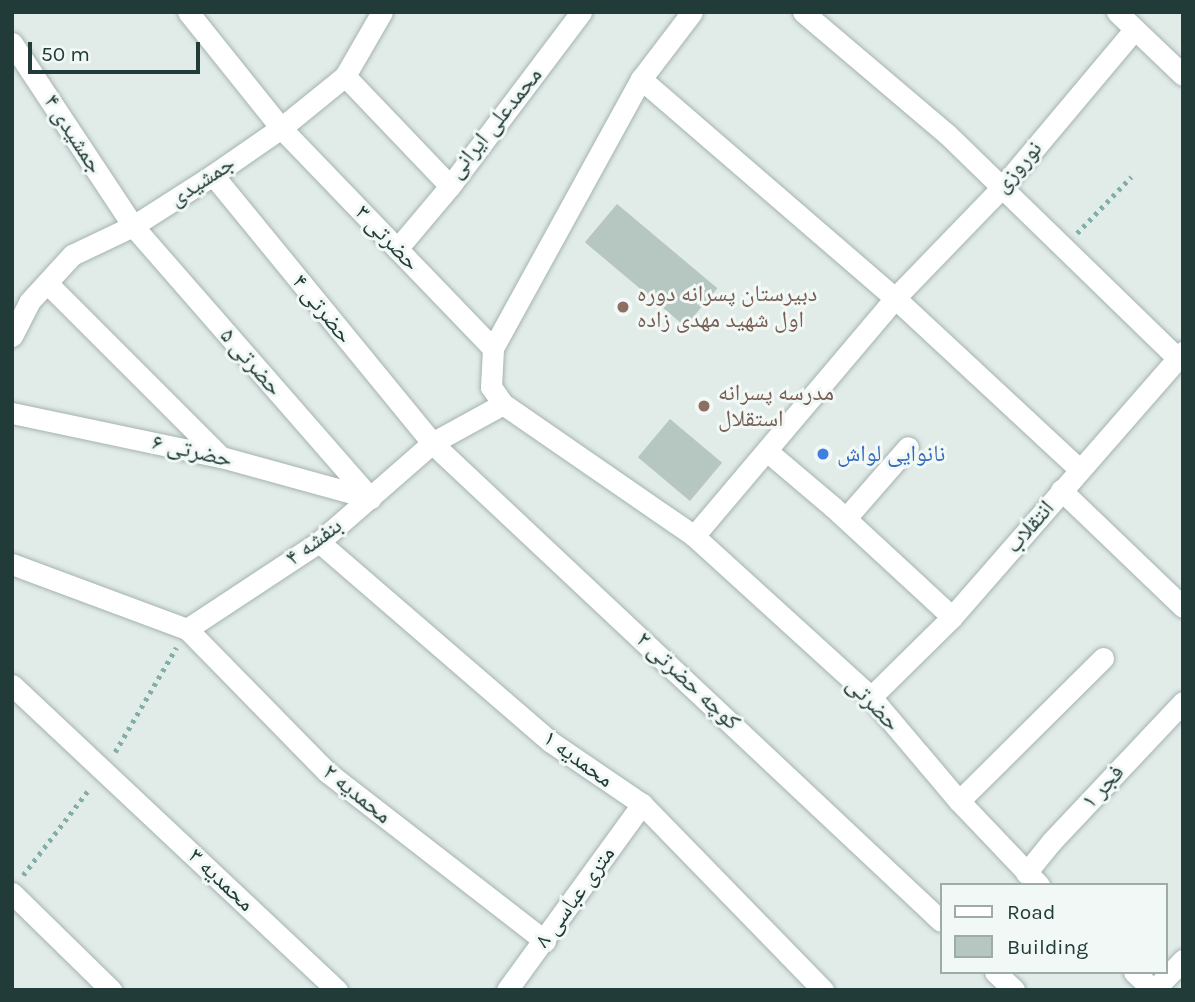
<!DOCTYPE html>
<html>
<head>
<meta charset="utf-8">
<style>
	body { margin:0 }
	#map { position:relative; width:1195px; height:1002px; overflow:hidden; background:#e1ebe8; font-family:Karla,"Noto Naskh Arabic",sans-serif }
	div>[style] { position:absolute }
	.building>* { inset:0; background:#b6c6c1; transform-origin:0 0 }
	.path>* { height:4.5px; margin-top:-2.25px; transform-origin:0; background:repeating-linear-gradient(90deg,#82aea7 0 3.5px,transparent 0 8.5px) }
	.roads { filter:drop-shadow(0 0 2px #a4b3b0) drop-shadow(0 0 2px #a4b3b0) }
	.street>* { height:21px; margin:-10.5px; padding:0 10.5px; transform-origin:10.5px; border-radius:10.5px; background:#fff }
	.secondary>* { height:21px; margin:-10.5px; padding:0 10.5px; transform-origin:10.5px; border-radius:10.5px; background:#fff }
	.dots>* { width:19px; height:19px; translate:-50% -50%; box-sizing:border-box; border:4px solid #f1f8f5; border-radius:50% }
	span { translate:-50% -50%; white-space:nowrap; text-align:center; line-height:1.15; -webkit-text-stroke:6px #f1f8f5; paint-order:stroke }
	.street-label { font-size:23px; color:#213b38 }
	.education-label { font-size:23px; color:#785e54 }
	.left { translate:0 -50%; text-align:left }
	.shop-label { font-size:23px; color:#366cbe }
	.frame { position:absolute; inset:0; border:14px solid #213b38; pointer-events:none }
	.legend { position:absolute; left:940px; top:883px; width:228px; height:91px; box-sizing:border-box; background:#f1f8f5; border:2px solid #9eaca9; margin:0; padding:9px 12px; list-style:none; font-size:21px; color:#213b38 }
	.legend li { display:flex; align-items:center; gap:14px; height:35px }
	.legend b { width:35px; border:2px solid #9eaca9 }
	.scale { position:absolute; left:28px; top:42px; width:172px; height:32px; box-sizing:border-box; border:4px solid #213b38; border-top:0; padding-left:9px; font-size:21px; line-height:24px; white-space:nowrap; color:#213b38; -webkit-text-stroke:5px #f1f8f5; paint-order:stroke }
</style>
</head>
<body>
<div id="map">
	<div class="building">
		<div style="left:617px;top:204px;width:131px;height:50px;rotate:40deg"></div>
		<div style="left:670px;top:419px;width:68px;height:50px;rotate:40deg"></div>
	</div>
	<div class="path">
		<div style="left:1077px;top:233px;width:78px;rotate:-46deg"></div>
		<div style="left:115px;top:752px;width:121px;rotate:-59.6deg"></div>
		<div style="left:23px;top:875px;width:110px;rotate:-52.4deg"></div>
	</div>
	<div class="roads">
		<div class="street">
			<div style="left:188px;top:12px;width:149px;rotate:51.3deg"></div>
			<div style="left:281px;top:128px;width:306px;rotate:46.1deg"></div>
			<div style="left:803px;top:12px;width:189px;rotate:40.3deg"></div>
			<div style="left:947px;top:134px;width:321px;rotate:44.2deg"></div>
			<div style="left:1117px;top:12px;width:91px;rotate:43.7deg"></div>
			<div style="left:12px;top:43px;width:219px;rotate:56.5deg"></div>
			<div style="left:133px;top:226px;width:361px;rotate:48.9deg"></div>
			<div style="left:345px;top:76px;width:152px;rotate:46.3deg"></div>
			<div style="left:450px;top:186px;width:218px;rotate:-53deg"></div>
			<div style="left:641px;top:79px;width:335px;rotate:40.8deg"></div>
			<div style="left:895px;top:298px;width:250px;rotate:42.9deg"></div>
			<div style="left:213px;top:175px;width:346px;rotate:50.7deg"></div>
			<div style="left:432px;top:443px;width:698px;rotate:43.2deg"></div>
			<div style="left:397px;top:249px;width:82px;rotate:-49.9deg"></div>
			<div style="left:47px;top:283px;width:246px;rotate:45deg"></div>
			<div style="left:12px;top:336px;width:38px;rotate:-63deg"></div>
			<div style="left:29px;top:302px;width:64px;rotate:-47.5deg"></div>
			<div style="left:72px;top:255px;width:68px;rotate:-25.4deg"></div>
			<div style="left:133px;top:226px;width:95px;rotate:-32.5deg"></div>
			<div style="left:213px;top:175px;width:83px;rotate:-34.7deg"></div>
			<div style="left:281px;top:128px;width:82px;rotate:-39.1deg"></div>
			<div style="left:345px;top:76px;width:74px;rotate:-60deg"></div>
			<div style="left:503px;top:404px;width:232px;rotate:34.6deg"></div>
			<div style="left:694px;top:536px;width:239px;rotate:42.3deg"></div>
			<div style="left:871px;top:697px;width:136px;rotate:49.8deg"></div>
			<div style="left:959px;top:801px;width:116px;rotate:46.4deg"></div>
			<div style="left:12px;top:413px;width:214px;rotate:11.9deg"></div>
			<div style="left:221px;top:457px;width:155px;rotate:15.4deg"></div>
			<div style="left:768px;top:452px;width:85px;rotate:40.2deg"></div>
			<div style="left:833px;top:507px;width:162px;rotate:42.7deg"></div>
			<div style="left:1061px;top:490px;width:169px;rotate:43.8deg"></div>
			<div style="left:846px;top:518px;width:94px;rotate:-48.9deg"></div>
			<div style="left:694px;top:536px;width:312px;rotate:-49.8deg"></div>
			<div style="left:895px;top:298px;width:156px;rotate:-46deg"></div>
			<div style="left:1003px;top:186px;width:204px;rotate:-50deg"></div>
			<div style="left:319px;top:542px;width:306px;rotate:40.8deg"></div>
			<div style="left:551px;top:742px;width:110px;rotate:34.3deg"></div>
			<div style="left:642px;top:804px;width:260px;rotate:45.8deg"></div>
			<div style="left:12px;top:564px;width:187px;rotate:20.4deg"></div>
			<div style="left:187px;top:629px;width:200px;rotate:45.6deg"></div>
			<div style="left:327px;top:772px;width:276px;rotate:37.8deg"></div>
			<div style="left:187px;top:629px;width:158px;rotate:-33.4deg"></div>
			<div style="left:319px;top:542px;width:150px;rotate:-41.2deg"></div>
			<div style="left:432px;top:443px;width:81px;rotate:-28.8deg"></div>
			<div style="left:503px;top:404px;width:21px;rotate:-125deg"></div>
			<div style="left:491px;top:387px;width:39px;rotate:-87deg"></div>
			<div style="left:493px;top:348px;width:307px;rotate:-61.2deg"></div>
			<div style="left:641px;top:79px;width:84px;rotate:-52.7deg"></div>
			<div style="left:12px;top:685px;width:446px;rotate:43.2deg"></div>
			<div style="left:871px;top:697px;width:114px;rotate:-44.6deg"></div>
			<div style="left:952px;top:617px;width:352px;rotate:-48.9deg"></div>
			<div style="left:959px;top:801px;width:203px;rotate:-44.8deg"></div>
			<div style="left:1026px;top:873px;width:41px;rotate:-50.9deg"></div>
			<div style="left:1052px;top:841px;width:191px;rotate:-46.7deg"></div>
			<div style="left:12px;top:893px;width:139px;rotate:44.4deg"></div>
			<div style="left:995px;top:972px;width:26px;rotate:43deg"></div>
			<div style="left:1134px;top:972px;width:26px;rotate:43deg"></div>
			<div style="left:507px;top:990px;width:230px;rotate:-54deg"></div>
		</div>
		<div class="secondary">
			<div style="left:1154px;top:990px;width:42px;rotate:-46deg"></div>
		</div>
	</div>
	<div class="dots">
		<div style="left:623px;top:307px;background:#8d6e63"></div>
		<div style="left:704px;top:406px;background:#8d6e63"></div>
		<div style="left:823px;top:454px;background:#3f7fe0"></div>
	</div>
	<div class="street-label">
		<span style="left:495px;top:123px;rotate:-51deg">محمدعلی ایرانی</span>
		<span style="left:73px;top:134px;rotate:57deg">جمشیدی ۴</span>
		<span style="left:1018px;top:167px;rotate:-49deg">نوروزی</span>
		<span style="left:202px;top:181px;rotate:-33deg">جمشیدی</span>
		<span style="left:387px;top:238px;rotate:46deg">حضرتی ۳</span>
		<span style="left:322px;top:309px;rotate:51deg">حضرتی ۴</span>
		<span style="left:251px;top:362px;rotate:49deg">حضرتی ۵</span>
		<span style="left:192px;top:451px;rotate:13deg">حضرتی ۶</span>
		<span style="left:1030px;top:527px;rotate:-49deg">انتقلاب</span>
		<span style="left:314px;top:542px;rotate:-37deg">بنفشه ۴</span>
		<span style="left:688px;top:681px;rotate:43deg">کوچه حضرتی ۲</span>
		<span style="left:873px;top:704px;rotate:46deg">حضرتی</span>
		<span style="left:578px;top:759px;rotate:36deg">محمدیه ۱</span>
		<span style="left:1103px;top:787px;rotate:-47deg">فجر ۱</span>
		<span style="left:357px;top:794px;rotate:39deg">محمدیه ۲</span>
		<span style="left:221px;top:880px;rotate:43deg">محمدیه ۳</span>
		<span style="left:575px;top:897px;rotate:-54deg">۸ متری عباسی</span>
	</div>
	<div class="education-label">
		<span class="left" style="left:637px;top:307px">دبیرستان پسرانه دوره<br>اول شهید مهدی زاده</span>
		<span class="left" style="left:718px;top:406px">مدرسه پسرانه<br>استقلال</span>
	</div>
	<div class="shop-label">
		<span class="left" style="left:837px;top:454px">نانوایی لواش</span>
	</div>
	<div class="frame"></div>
	<ul class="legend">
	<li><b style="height:9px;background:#fff"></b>Road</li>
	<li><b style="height:19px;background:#b6c6c1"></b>Building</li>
	</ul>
	<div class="scale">50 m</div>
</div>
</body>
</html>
